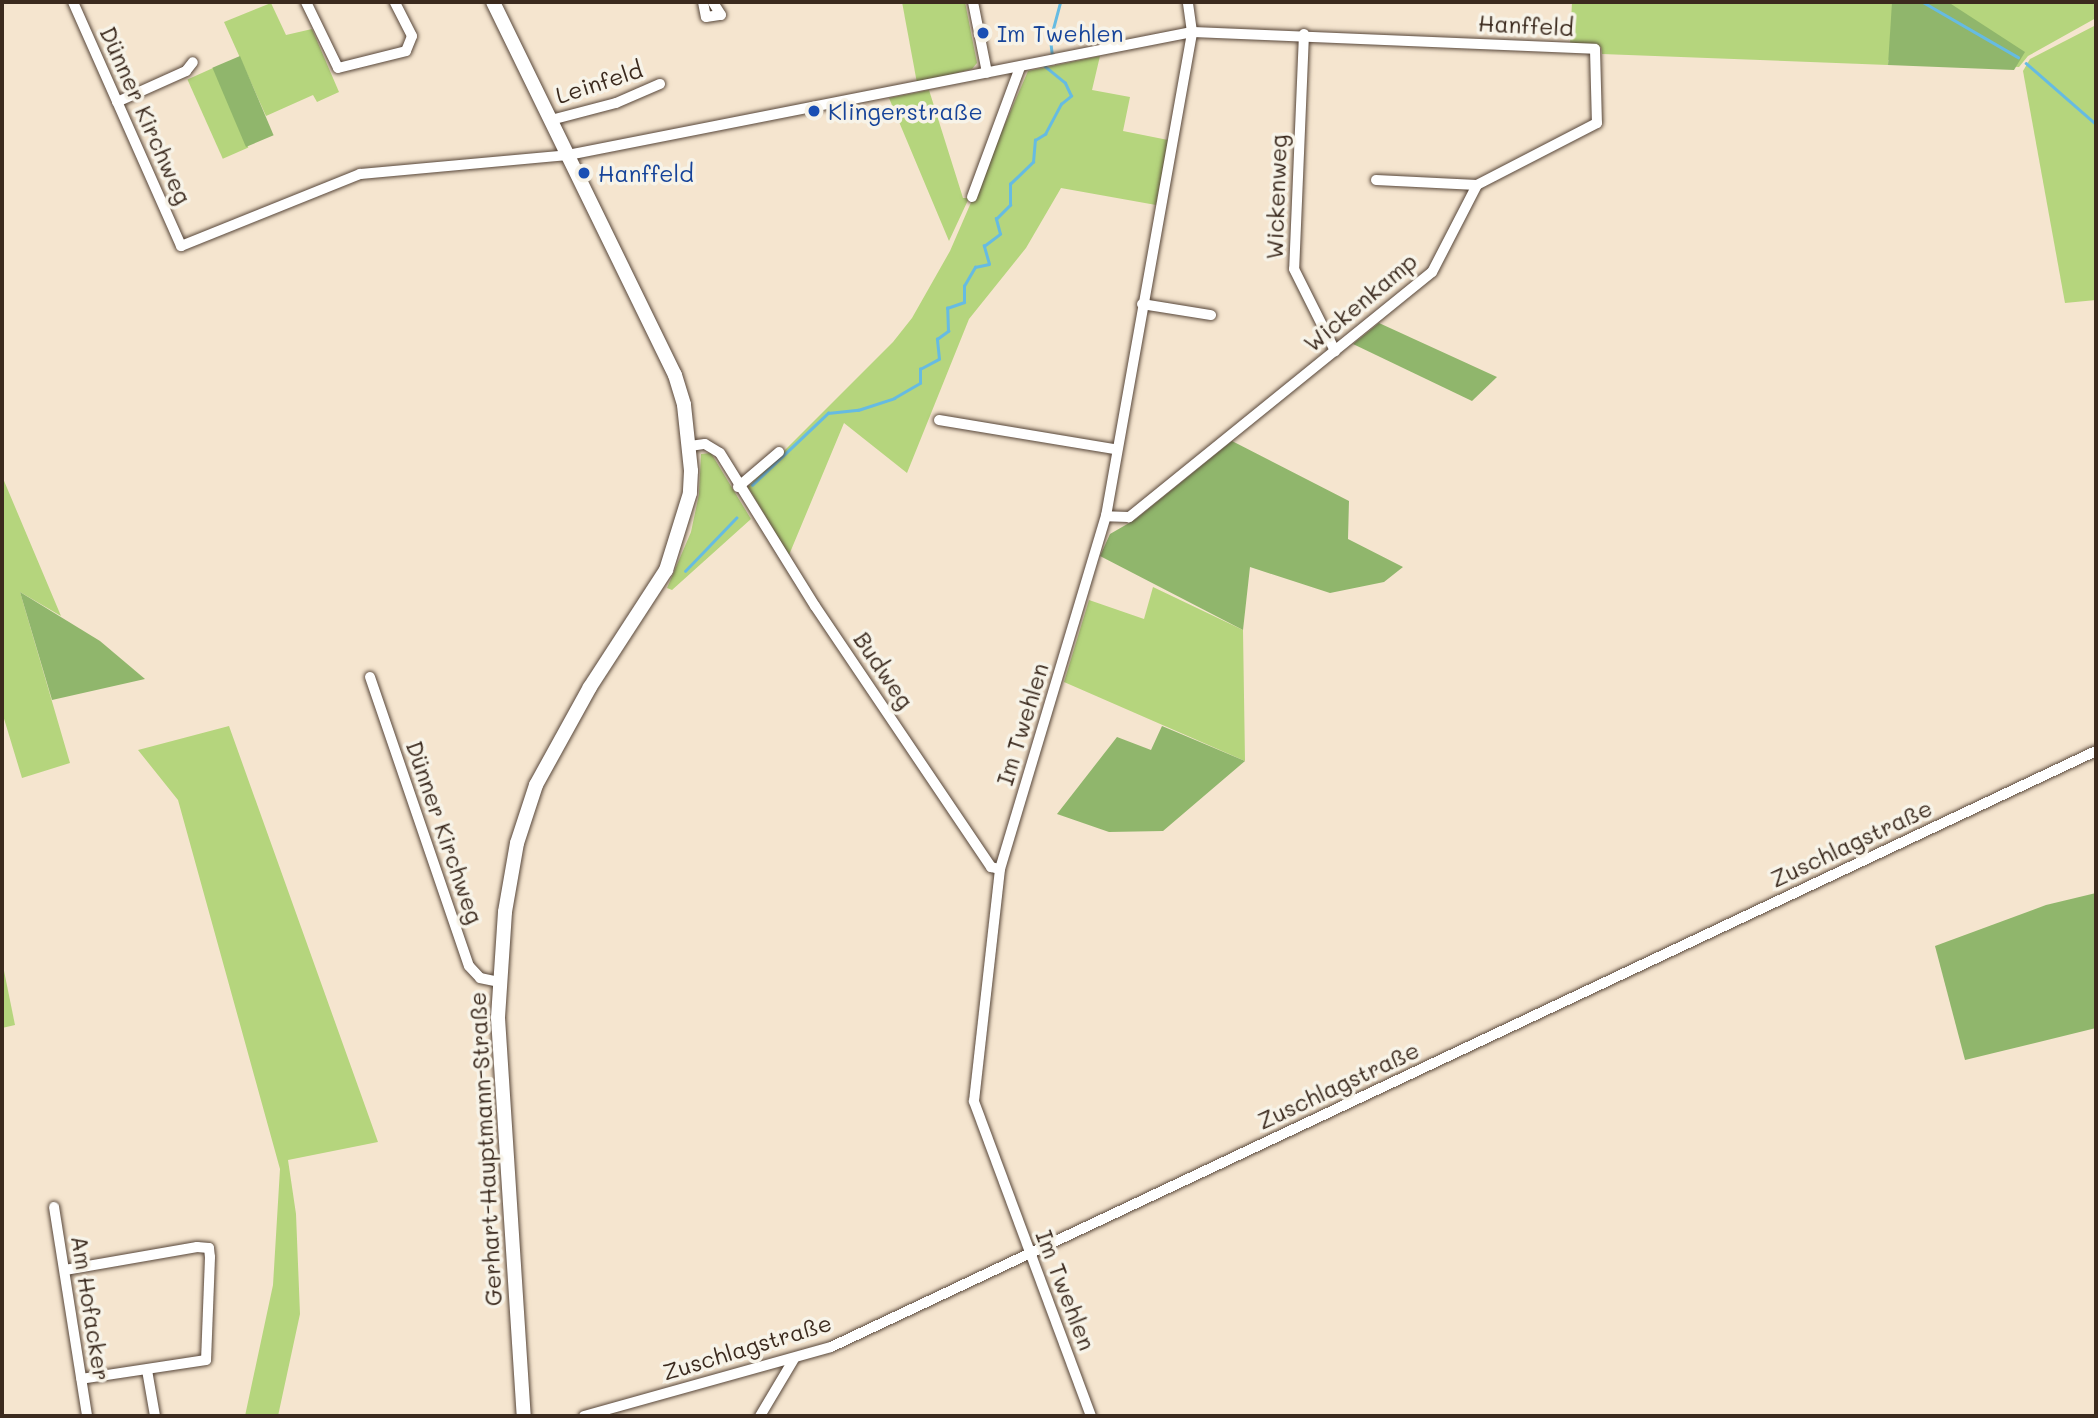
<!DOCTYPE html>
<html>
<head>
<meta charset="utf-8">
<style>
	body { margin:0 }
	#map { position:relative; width:2098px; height:1418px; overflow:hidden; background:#f5e5cf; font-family:Mali,sans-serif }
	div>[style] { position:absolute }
	.green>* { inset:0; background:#b5d57d; transform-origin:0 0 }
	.forest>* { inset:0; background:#90b66c; transform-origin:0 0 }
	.stream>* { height:2.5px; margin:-1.25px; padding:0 1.25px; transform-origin:1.25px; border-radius:1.25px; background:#66bbe2 }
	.roads { filter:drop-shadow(0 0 2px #574639) drop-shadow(0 0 2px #574639) }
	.minor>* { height:10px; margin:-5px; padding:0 5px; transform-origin:5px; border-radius:5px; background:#fff }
	.tertiary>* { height:14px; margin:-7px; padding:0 7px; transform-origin:7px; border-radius:7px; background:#fff }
	.dots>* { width:19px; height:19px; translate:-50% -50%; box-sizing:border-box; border:4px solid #f7f3e8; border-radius:50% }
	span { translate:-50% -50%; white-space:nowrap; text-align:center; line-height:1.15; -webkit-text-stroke:7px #f7f3e8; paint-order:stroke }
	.street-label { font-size:23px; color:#3b2a1e }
	.transit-label { font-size:23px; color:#164399 }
	.left { translate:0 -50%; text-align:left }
	.frame { position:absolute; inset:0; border:4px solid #3b2a1e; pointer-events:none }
</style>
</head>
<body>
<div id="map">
	<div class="green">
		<div style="clip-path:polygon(902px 2px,965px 2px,977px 63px,972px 69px,917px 83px)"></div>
		<div style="clip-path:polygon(1572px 2px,2096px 2px,2096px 18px,2028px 56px,2019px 67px,1888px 60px,1888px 65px,1602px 54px,1601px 47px,1570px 44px)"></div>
		<div style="clip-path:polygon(271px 3px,286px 35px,312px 29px,339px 92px,317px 102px,313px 95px,266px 116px,224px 22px)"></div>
		<div style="clip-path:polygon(2096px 25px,2096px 300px,2065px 303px,2023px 71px,2030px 59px)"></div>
		<div style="clip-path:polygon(1100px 56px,1092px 90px,1130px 97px,1123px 131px,1168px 140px,1156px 205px,1061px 188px,1026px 248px,969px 319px,907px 473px,844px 423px,789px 555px,748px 487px,893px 342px,912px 318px,950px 251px,1028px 71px)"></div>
		<div style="left:213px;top:68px;width:87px;height:28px;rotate:66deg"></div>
		<div style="clip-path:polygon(929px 90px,963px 198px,969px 198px,949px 241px,889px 98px)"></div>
		<div style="clip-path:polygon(711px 453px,751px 519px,672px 590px,667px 588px,691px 532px,699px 494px,701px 454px)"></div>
		<div style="clip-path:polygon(2px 476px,61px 616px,20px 592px,70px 763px,22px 778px,2px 712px)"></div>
		<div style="clip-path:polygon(1153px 587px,1243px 630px,1245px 761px,1064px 682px,1089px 600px,1144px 619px)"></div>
		<div style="clip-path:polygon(229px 726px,378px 1142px,288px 1160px,296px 1214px,300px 1314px,278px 1416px,245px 1416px,273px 1285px,280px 1169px,178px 800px,138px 750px)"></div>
		<div style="clip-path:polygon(2px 961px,15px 1025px,2px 1028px)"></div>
	</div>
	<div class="forest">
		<div style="clip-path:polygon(1892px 2px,1948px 2px,2025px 52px,2014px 70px,1888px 65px)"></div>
		<div style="left:240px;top:56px;width:86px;height:30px;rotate:67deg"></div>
		<div style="clip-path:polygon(1379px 323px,1497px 377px,1472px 401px,1353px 344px)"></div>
		<div style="clip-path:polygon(1232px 441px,1349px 501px,1348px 539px,1403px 567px,1384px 582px,1330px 593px,1250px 567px,1243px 630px,1100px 556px,1110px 534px,1136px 519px)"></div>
		<div style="clip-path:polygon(20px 592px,100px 641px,145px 679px,52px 700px)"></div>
		<div style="clip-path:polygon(1162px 726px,1245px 761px,1163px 831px,1109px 832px,1057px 814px,1117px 737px,1151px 750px)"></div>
		<div style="clip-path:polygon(2096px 893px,2096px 1028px,1965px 1060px,1935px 946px,2046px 905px)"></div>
	</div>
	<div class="stream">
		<div style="left:1923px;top:2px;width:110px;rotate:30.1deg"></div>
		<div style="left:1052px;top:56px;width:16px;rotate:-97deg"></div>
		<div style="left:1050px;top:40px;width:39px;rotate:-75deg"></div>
		<div style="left:2026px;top:63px;width:93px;rotate:41.1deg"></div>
		<div style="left:752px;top:485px;width:105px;rotate:-43.5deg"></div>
		<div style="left:828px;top:413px;width:30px;rotate:-6deg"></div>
		<div style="left:858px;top:410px;width:38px;rotate:-18deg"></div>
		<div style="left:894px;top:398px;width:30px;rotate:-30deg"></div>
		<div style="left:920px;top:383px;width:14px;rotate:-90deg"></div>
		<div style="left:920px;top:369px;width:21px;rotate:-28deg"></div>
		<div style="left:939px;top:359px;width:20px;rotate:-96deg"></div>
		<div style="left:937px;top:339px;width:14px;rotate:-36deg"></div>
		<div style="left:948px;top:331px;width:23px;rotate:-92deg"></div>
		<div style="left:947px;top:308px;width:18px;rotate:-19deg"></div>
		<div style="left:964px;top:302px;width:16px;rotate:-90deg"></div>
		<div style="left:964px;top:286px;width:22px;rotate:-60deg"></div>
		<div style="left:975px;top:267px;width:14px;rotate:-12deg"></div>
		<div style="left:989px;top:264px;width:19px;rotate:-106deg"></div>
		<div style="left:984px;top:246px;width:20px;rotate:-37deg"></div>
		<div style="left:1000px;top:234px;width:16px;rotate:-105deg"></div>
		<div style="left:996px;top:219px;width:20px;rotate:-45deg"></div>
		<div style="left:1010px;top:205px;width:21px;rotate:-90deg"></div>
		<div style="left:1010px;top:184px;width:32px;rotate:-44deg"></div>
		<div style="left:1033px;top:162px;width:22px;rotate:-85deg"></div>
		<div style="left:1035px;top:140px;width:12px;rotate:-31deg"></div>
		<div style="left:1045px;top:134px;width:34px;rotate:-62deg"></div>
		<div style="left:1061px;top:104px;width:13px;rotate:-39deg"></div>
		<div style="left:1071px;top:96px;width:14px;rotate:-115deg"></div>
		<div style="left:1065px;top:83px;width:26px;rotate:-141deg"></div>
		<div style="left:685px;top:571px;width:74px;rotate:-46.1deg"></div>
	</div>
	<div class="roads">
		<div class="minor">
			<div style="left:73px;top:2px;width:267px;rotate:66.1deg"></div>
			<div style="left:181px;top:246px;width:193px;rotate:-21.9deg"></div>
			<div style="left:360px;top:174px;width:209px;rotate:-5.2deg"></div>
			<div style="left:568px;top:155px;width:636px;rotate:-11.15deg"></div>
			<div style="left:1192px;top:32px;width:403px;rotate:2.4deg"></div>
			<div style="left:1595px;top:49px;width:74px;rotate:88.5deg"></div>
			<div style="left:1597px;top:123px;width:135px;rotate:152.7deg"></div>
			<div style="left:1477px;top:185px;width:98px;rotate:117.3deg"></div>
			<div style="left:1432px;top:272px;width:390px;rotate:141deg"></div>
			<div style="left:1129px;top:517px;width:23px;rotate:-178deg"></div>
			<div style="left:306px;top:2px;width:73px;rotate:64.1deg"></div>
			<div style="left:338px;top:68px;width:70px;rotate:-14deg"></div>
			<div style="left:406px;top:51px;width:16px;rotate:-68deg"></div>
			<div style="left:412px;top:36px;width:38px;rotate:-117deg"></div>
			<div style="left:703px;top:2px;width:15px;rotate:79deg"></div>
			<div style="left:706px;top:17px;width:15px;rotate:-8deg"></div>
			<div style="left:721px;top:15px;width:15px;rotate:-122deg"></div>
			<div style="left:973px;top:2px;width:72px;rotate:78.8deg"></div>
			<div style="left:1304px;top:34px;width:235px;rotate:92.4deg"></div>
			<div style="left:1294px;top:269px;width:92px;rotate:63.4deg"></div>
			<div style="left:117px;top:102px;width:76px;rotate:-24.2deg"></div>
			<div style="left:186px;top:71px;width:11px;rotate:-52deg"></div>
			<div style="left:551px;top:120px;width:67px;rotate:-14.7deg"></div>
			<div style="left:616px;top:103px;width:48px;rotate:-23.4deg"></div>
			<div style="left:1376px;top:180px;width:101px;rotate:2.8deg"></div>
			<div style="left:972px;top:197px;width:139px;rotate:-69.7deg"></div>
			<div style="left:1142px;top:304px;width:70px;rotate:9.1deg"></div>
			<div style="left:939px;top:420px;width:178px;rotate:9.4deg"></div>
			<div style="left:690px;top:446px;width:15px;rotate:-8deg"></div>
			<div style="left:705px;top:444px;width:17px;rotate:31deg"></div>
			<div style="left:720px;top:453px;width:180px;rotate:58.2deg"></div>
			<div style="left:815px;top:606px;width:315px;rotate:56deg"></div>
			<div style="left:991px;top:867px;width:9px;rotate:13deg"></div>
			<div style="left:738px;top:487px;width:54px;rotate:-40.5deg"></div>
			<div style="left:370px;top:677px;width:305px;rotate:71.1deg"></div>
			<div style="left:469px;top:966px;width:16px;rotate:47deg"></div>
			<div style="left:480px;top:978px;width:19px;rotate:12deg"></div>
			<div style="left:54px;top:1207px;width:212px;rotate:81deg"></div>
			<div style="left:65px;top:1270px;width:134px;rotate:-9.9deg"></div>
			<div style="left:197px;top:1247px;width:12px;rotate:5deg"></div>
			<div style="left:209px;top:1248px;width:9px;rotate:84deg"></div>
			<div style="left:210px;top:1257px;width:103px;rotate:92.2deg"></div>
			<div style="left:206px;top:1360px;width:126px;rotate:171.4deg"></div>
			<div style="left:147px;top:1370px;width:47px;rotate:80.1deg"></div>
			<div style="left:584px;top:1416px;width:256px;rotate:-15.6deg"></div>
			<div style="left:831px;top:1347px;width:1398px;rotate:-25.23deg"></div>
			<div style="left:760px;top:1416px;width:66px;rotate:-59.2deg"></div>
			<div style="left:1091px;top:1416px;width:336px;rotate:-110.4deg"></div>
			<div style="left:974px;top:1101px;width:233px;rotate:-83.6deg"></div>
			<div style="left:1000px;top:869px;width:369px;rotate:-73.3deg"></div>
			<div style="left:1106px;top:516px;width:492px;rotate:-79.9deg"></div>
			<div style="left:1192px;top:32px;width:30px;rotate:-98deg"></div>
		</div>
		<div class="tertiary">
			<div style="left:493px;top:2px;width:415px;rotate:64deg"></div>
			<div style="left:675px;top:375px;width:31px;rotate:73deg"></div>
			<div style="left:684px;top:405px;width:66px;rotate:83.9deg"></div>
			<div style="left:691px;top:471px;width:22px;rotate:93deg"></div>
			<div style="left:690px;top:493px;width:81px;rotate:107.3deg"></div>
			<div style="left:666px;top:570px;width:140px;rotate:123deg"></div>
			<div style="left:590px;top:687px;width:112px;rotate:118.9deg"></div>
			<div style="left:536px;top:785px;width:61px;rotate:108.1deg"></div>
			<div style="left:517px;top:843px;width:70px;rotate:99.9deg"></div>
			<div style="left:505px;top:912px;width:106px;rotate:93.8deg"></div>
			<div style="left:498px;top:1018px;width:399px;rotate:86.3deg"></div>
		</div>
	</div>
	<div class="dots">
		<div style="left:983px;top:33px;background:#1a4fb4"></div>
		<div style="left:814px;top:111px;background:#1a4fb4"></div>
		<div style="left:584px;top:173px;background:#1a4fb4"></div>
	</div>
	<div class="street-label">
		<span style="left:1526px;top:25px;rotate:3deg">Hanffeld</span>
		<span style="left:599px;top:82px;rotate:-18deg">Leinfeld</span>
		<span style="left:146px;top:115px;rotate:66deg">Dünner Kirchweg</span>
		<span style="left:1276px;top:197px;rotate:-88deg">Wickenweg</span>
		<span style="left:1360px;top:302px;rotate:-40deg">Wickenkamp</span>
		<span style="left:884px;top:670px;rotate:56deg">Budweg</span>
		<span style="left:1022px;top:724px;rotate:-73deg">Im Twehlen</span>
		<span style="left:445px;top:832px;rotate:71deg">Dünner Kirchweg</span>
		<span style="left:1851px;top:843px;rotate:-25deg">Zuschlagstraße</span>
		<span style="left:1338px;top:1085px;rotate:-25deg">Zuschlagstraße</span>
		<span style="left:485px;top:1149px;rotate:-93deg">Gerhart-Hauptmann-Straße</span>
		<span style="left:1066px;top:1290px;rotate:69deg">Im Twehlen</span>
		<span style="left:91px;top:1308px;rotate:81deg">Am Hofacker</span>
		<span style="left:747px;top:1347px;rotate:-17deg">Zuschlagstraße</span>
	</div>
	<div class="transit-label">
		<span class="left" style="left:997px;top:33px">Im Twehlen</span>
		<span class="left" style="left:828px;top:111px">Klingerstraße</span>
		<span class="left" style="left:598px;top:173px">Hanffeld</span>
	</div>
	<div class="frame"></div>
</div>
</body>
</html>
